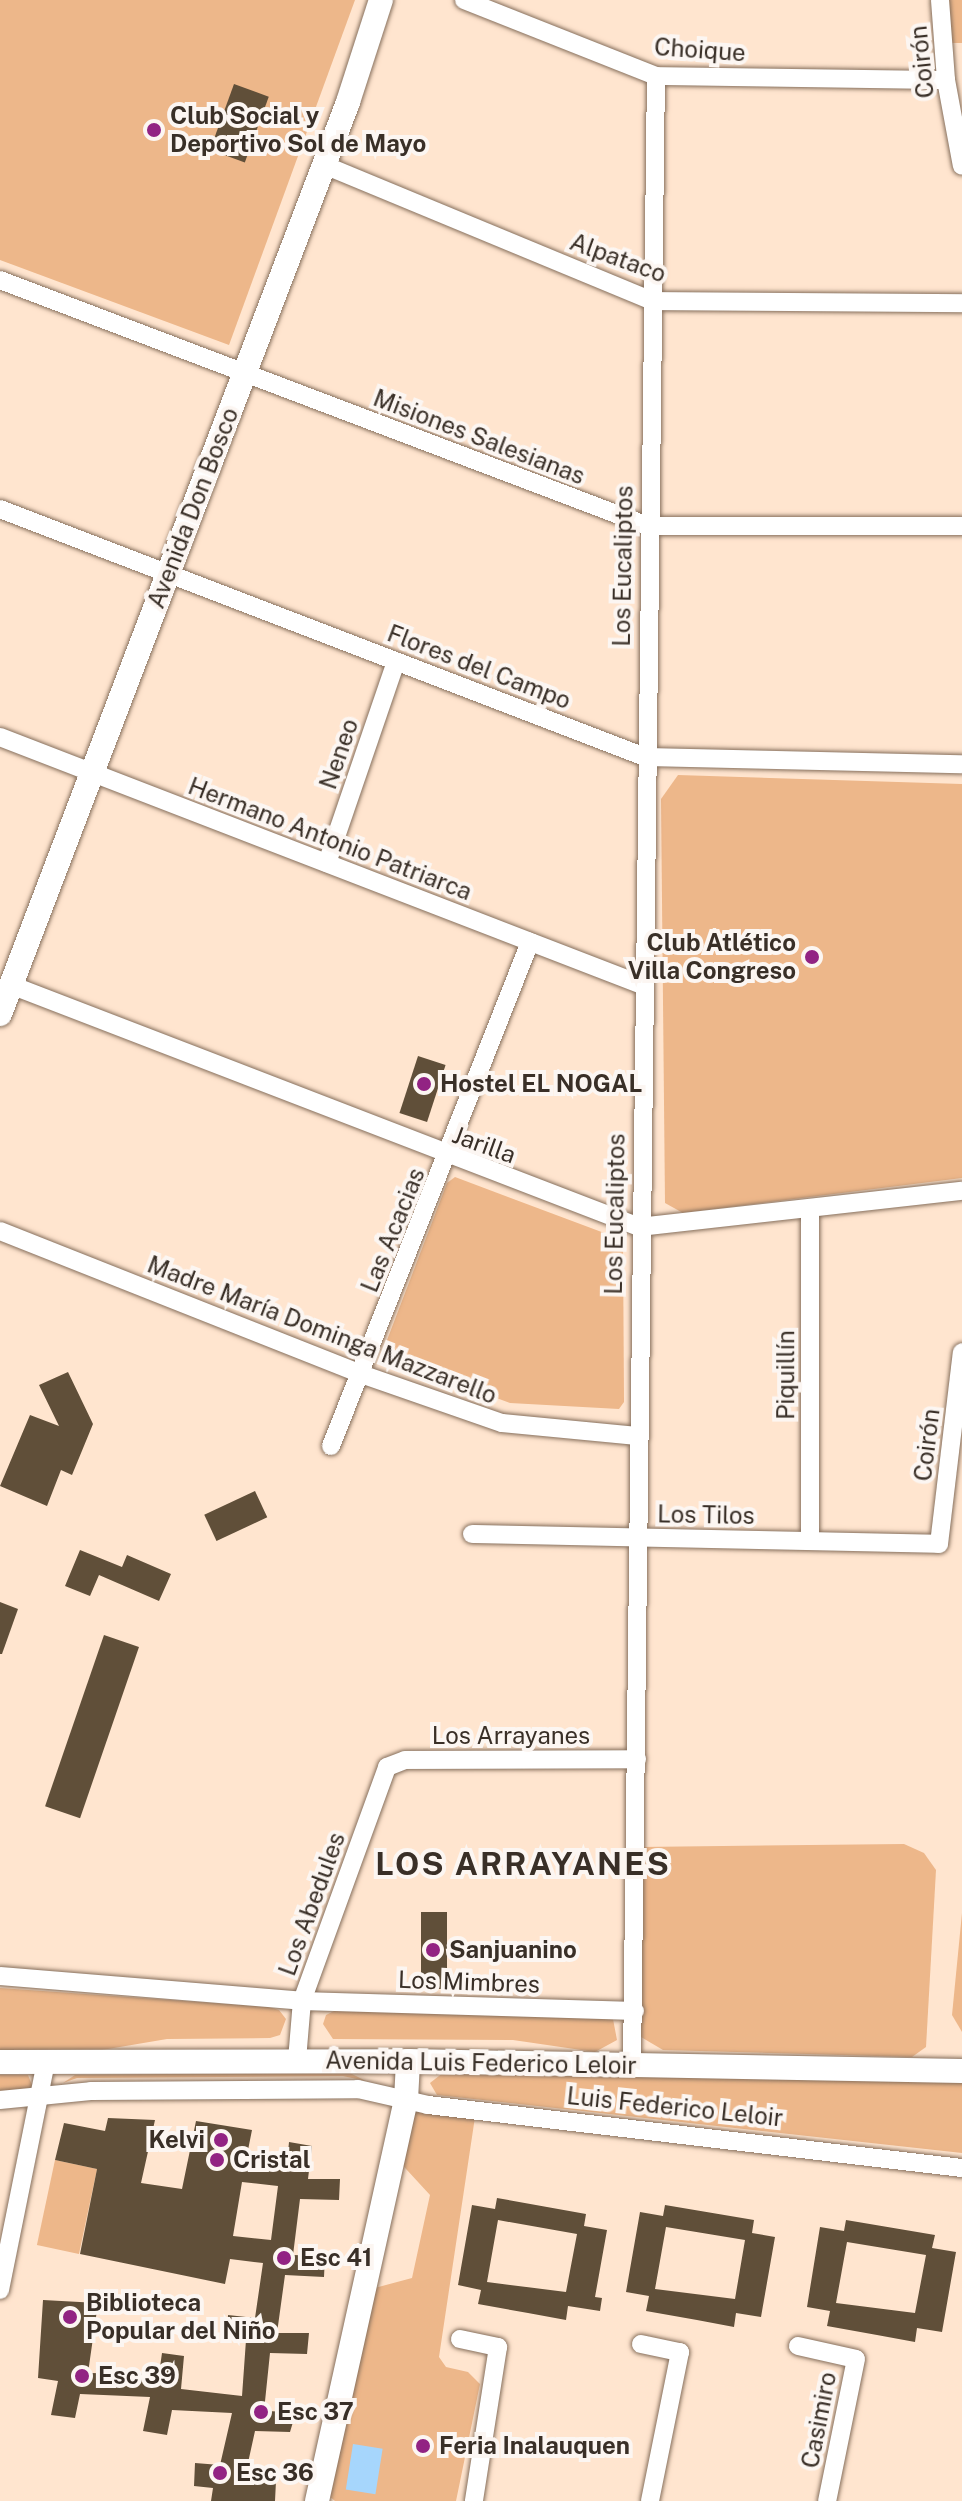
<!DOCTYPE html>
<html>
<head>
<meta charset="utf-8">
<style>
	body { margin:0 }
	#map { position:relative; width:962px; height:2501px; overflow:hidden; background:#ffe5cf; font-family:"Public Sans",sans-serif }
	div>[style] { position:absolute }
	.green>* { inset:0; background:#edb78a; transform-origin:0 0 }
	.water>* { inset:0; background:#a6d6fc; transform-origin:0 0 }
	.building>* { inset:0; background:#604f39; transform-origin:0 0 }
	.roads { filter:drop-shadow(0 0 2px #866f5c) drop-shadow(0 0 2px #866f5c) }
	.street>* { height:18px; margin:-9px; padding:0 9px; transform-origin:9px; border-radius:9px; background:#fff }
	.secondary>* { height:24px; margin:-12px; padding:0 12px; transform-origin:12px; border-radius:12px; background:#fff }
	.dots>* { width:22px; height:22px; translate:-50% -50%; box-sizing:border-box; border:4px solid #fcf6f2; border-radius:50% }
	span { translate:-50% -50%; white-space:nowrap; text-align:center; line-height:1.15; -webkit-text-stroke:8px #fcf6f2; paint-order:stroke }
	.street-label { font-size:24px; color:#392f27 }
	.poi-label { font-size:24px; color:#392f27; font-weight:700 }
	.left { translate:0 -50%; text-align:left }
	.right { translate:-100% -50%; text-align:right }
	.district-label { font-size:32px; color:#392f27; font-weight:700; letter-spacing:2px }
</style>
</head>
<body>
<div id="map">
	<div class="green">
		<div style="clip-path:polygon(0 0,355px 0,229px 345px,0 260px)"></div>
		<div style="clip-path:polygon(949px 0,962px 0,962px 43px,951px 43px)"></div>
		<div style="clip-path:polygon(678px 775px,962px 784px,962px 1178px,683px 1213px,665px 1203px,661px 799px)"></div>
		<div style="clip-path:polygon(455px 1177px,623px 1240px,624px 1402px,619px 1409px,510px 1403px,386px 1357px,384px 1348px,447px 1183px)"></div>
		<div style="clip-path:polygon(904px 1844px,924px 1853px,936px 1870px,926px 2047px,912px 2057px,663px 2050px,641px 2037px,640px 1847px)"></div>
		<div style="clip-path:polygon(962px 1913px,962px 2032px,952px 2015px)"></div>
		<div style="clip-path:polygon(0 1988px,269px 2007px,279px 2010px,286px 2019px,280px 2035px,270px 2038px,167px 2039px,102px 2050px,0 2050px)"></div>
		<div style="clip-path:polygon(336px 2010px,613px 2019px,617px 2040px,595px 2052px,513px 2040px,333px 2039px,323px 2024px,326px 2015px)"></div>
		<div style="clip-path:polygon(348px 2072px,366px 2081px,343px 2076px,77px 2078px,63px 2083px,75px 2075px)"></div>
		<div style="clip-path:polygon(444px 2072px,962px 2082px,962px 2153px,437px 2095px,430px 2083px)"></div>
		<div style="clip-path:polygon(0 2075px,28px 2075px,32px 2085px,28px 2091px,0 2093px)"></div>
		<div style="clip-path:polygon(419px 2110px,475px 2117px,439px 2357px,446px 2367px,468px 2372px,480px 2384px,456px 2501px,335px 2501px,329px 2496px,371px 2289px,412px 2278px,430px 2195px,395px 2157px,404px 2118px)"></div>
		<div style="left:55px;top:2160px;width:43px;height:87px;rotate:12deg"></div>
	</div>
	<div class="water">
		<div style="left:353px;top:2444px;width:30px;height:46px;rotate:9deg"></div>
	</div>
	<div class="building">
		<div style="left:234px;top:84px;width:37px;height:70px;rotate:20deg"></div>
		<div style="left:418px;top:1056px;width:29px;height:60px;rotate:18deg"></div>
		<div style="clip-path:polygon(68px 1372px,93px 1424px,72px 1475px,61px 1470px,47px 1506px,0 1486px,30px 1415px,59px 1426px,39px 1385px)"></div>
		<div style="left:255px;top:1491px;width:29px;height:56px;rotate:65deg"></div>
		<div style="clip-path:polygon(80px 1550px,122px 1567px,127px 1555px,171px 1574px,159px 1601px,99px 1575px,90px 1596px,65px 1586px)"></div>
		<div style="clip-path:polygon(0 1602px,18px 1609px,2px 1654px,0 1654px)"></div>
		<div style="left:104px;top:1635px;width:37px;height:181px;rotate:19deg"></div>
		<div style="left:421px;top:1912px;width:26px;height:77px"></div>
		<div style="clip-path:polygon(evenodd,108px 2118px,155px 2120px,141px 2183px,182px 2189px,196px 2121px,252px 2130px,246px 2160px,287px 2163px,289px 2142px,312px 2146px,308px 2179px,340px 2179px,339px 2200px,300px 2199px,293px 2255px,325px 2256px,324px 2277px,285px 2275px,277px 2333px,309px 2333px,307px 2354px,270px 2353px,264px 2411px,296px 2412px,290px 2432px,255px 2431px,244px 2481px,276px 2481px,275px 2501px,211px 2501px,213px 2488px,194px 2486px,195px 2463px,220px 2465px,232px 2413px,172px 2410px,167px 2435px,143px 2431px,150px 2397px,80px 2394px,75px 2418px,51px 2415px,58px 2381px,38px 2378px,43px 2300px,98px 2303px,88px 2373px,159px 2374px,162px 2353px,184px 2356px,181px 2389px,242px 2396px,246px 2340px,227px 2338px,228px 2315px,255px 2318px,263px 2263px,230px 2259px,225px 2284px,80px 2254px,97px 2169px,55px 2160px,64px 2123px,105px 2131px,108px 2118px,242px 2182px,278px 2186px,271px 2240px,233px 2236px,242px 2182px)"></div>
		<div style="clip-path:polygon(evenodd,497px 2198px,586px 2214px,584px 2226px,607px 2230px,595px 2297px,602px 2298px,600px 2311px,568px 2306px,566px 2320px,528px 2313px,478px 2304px,481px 2290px,458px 2285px,472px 2205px,495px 2209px,497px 2198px,498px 2220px,577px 2234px,566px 2292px,487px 2282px,498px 2220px)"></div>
		<div style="clip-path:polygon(evenodd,665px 2205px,754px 2220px,752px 2233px,775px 2237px,761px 2317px,736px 2313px,734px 2327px,697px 2320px,646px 2311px,649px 2296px,626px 2292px,640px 2212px,663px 2216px,665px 2205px,666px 2227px,745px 2240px,735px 2299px,655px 2289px,666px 2227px)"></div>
		<div style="clip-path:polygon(evenodd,846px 2220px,935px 2235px,932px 2248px,956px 2252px,942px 2332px,917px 2328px,915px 2342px,877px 2335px,827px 2326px,830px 2311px,807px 2307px,820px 2227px,844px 2231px,846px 2220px,847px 2242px,926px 2255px,915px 2313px,836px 2303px,847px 2242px)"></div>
	</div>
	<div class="roads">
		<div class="street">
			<div style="left:464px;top:0;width:206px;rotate:21.6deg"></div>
			<div style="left:656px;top:76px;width:290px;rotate:0.8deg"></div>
			<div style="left:940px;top:0;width:80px;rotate:85.7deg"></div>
			<div style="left:946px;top:80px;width:87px;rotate:79.5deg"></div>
			<div style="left:324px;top:165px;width:355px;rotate:22.5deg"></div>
			<div style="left:652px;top:301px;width:310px;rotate:0.4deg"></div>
			<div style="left:0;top:280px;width:693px;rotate:20.79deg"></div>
			<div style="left:648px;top:526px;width:314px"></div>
			<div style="left:0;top:509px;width:691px;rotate:21.03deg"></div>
			<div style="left:645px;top:757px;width:317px;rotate:1.3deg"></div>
			<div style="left:0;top:737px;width:688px;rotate:21.12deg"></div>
			<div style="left:327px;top:863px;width:213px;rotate:-71.1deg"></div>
			<div style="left:11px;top:985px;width:673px;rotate:21.07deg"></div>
			<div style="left:639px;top:1227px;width:325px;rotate:-6.4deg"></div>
			<div style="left:810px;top:1209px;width:332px;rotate:90deg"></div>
			<div style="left:0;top:1231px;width:388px;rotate:21.6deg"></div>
			<div style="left:361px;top:1374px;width:149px;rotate:19.2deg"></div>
			<div style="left:502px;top:1423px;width:136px;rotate:5.5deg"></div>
			<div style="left:331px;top:1446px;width:542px;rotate:-68.45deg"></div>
			<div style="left:472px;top:1534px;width:467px;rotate:1.2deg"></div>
			<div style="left:939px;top:1544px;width:193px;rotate:-83.2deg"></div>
			<div style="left:0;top:1976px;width:303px;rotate:4.7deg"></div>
			<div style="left:302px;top:2001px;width:333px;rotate:1.7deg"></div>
			<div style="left:297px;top:2060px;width:59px;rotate:-85.2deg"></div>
			<div style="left:302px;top:2001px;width:249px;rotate:-70deg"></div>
			<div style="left:387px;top:1767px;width:19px;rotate:-21deg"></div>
			<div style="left:405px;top:1760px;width:232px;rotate:-0.2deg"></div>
			<div style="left:632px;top:2065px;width:1989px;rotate:-89.31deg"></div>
			<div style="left:0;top:2100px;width:91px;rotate:-5.6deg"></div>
			<div style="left:91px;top:2091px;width:267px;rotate:-0.4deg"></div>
			<div style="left:358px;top:2089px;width:72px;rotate:12.9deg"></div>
			<div style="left:428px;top:2105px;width:538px;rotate:6.73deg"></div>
			<div style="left:0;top:2290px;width:233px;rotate:-78.6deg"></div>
			<div style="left:460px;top:2339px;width:39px;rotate:12deg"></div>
			<div style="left:498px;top:2347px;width:156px;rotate:98.9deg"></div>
			<div style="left:641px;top:2344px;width:40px;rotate:12deg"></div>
			<div style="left:680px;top:2352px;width:152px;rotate:101.4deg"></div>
			<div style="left:798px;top:2346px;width:59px;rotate:12.6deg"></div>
			<div style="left:856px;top:2359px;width:145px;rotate:101.5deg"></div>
		</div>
		<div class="secondary">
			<div style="left:0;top:1014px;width:976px;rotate:-69.11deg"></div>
			<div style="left:348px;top:102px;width:107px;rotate:-72.1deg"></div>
			<div style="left:0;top:2062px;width:408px;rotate:-0.1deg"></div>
			<div style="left:408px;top:2061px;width:554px;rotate:1.03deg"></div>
			<div style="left:317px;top:2501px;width:411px;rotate:-77.5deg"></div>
			<div style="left:406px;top:2100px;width:39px;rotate:-87deg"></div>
		</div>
	</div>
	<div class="dots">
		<div style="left:154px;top:130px;background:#922383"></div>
		<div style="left:812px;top:957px;background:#922383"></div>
		<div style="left:424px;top:1084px;background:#922383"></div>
		<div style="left:433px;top:1950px;background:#922383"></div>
		<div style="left:221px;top:2140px;background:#922383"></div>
		<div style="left:217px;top:2160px;background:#922383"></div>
		<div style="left:284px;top:2258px;background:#922383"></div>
		<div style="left:70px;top:2317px;background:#922383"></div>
		<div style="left:82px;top:2376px;background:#922383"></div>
		<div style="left:261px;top:2412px;background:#922383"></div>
		<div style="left:423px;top:2446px;background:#922383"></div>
		<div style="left:220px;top:2473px;background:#922383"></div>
	</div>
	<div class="street-label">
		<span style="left:700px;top:50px;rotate:4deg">Choique</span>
		<span style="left:922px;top:62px;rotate:-96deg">Coirón</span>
		<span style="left:618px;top:258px;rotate:20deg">Alpataco</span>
		<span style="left:479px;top:437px;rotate:21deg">Misiones Salesianas</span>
		<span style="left:193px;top:508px;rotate:-69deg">Avenida Don Bosco</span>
		<span style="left:623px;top:566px;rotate:-89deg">Los Eucaliptos</span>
		<span style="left:479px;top:667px;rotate:21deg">Flores del Campo</span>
		<span style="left:339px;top:754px;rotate:-71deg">Neneo</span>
		<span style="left:330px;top:839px;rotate:21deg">Hermano Antonio Patriarca</span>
		<span style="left:484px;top:1145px;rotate:20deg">Jarilla</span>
		<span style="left:615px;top:1214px;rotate:-89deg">Los Eucaliptos</span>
		<span style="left:393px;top:1230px;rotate:-68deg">Las Acacias</span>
		<span style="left:322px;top:1330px;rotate:21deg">Madre María Dominga Mazzarello</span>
		<span style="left:786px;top:1375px;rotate:-90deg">Piquillín</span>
		<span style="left:927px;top:1445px;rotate:-83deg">Coirón</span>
		<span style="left:706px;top:1515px;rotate:1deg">Los Tilos</span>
		<span style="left:511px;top:1736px">Los Arrayanes</span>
		<span style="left:312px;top:1904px;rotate:-70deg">Los Abedules</span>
		<span style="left:469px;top:1982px;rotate:2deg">Los Mimbres</span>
		<span style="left:481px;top:2063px;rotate:1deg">Avenida Luis Federico Leloir</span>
		<span style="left:675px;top:2107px;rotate:6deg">Luis Federico Leloir</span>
		<span style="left:819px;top:2420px;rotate:-79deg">Casimiro</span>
	</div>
	<div class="poi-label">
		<span class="left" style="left:170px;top:130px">Club Social y<br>Deportivo Sol de Mayo</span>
		<span class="right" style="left:796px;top:957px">Club Atlético<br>Villa Congreso</span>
		<span class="left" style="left:440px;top:1084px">Hostel EL NOGAL</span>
		<span class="left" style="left:449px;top:1950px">Sanjuanino</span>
		<span class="right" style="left:205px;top:2140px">Kelvi</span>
		<span class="left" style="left:233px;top:2160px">Cristal</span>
		<span class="left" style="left:300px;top:2258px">Esc 41</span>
		<span class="left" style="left:86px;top:2317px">Biblioteca<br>Popular del Niño</span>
		<span class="left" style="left:98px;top:2376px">Esc 39</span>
		<span class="left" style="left:277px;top:2412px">Esc 37</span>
		<span class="left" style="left:439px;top:2446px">Feria Inalauquen</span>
		<span class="left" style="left:236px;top:2473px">Esc 36</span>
	</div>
	<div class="district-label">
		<span style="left:523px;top:1864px">LOS ARRAYANES</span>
	</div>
</div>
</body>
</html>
